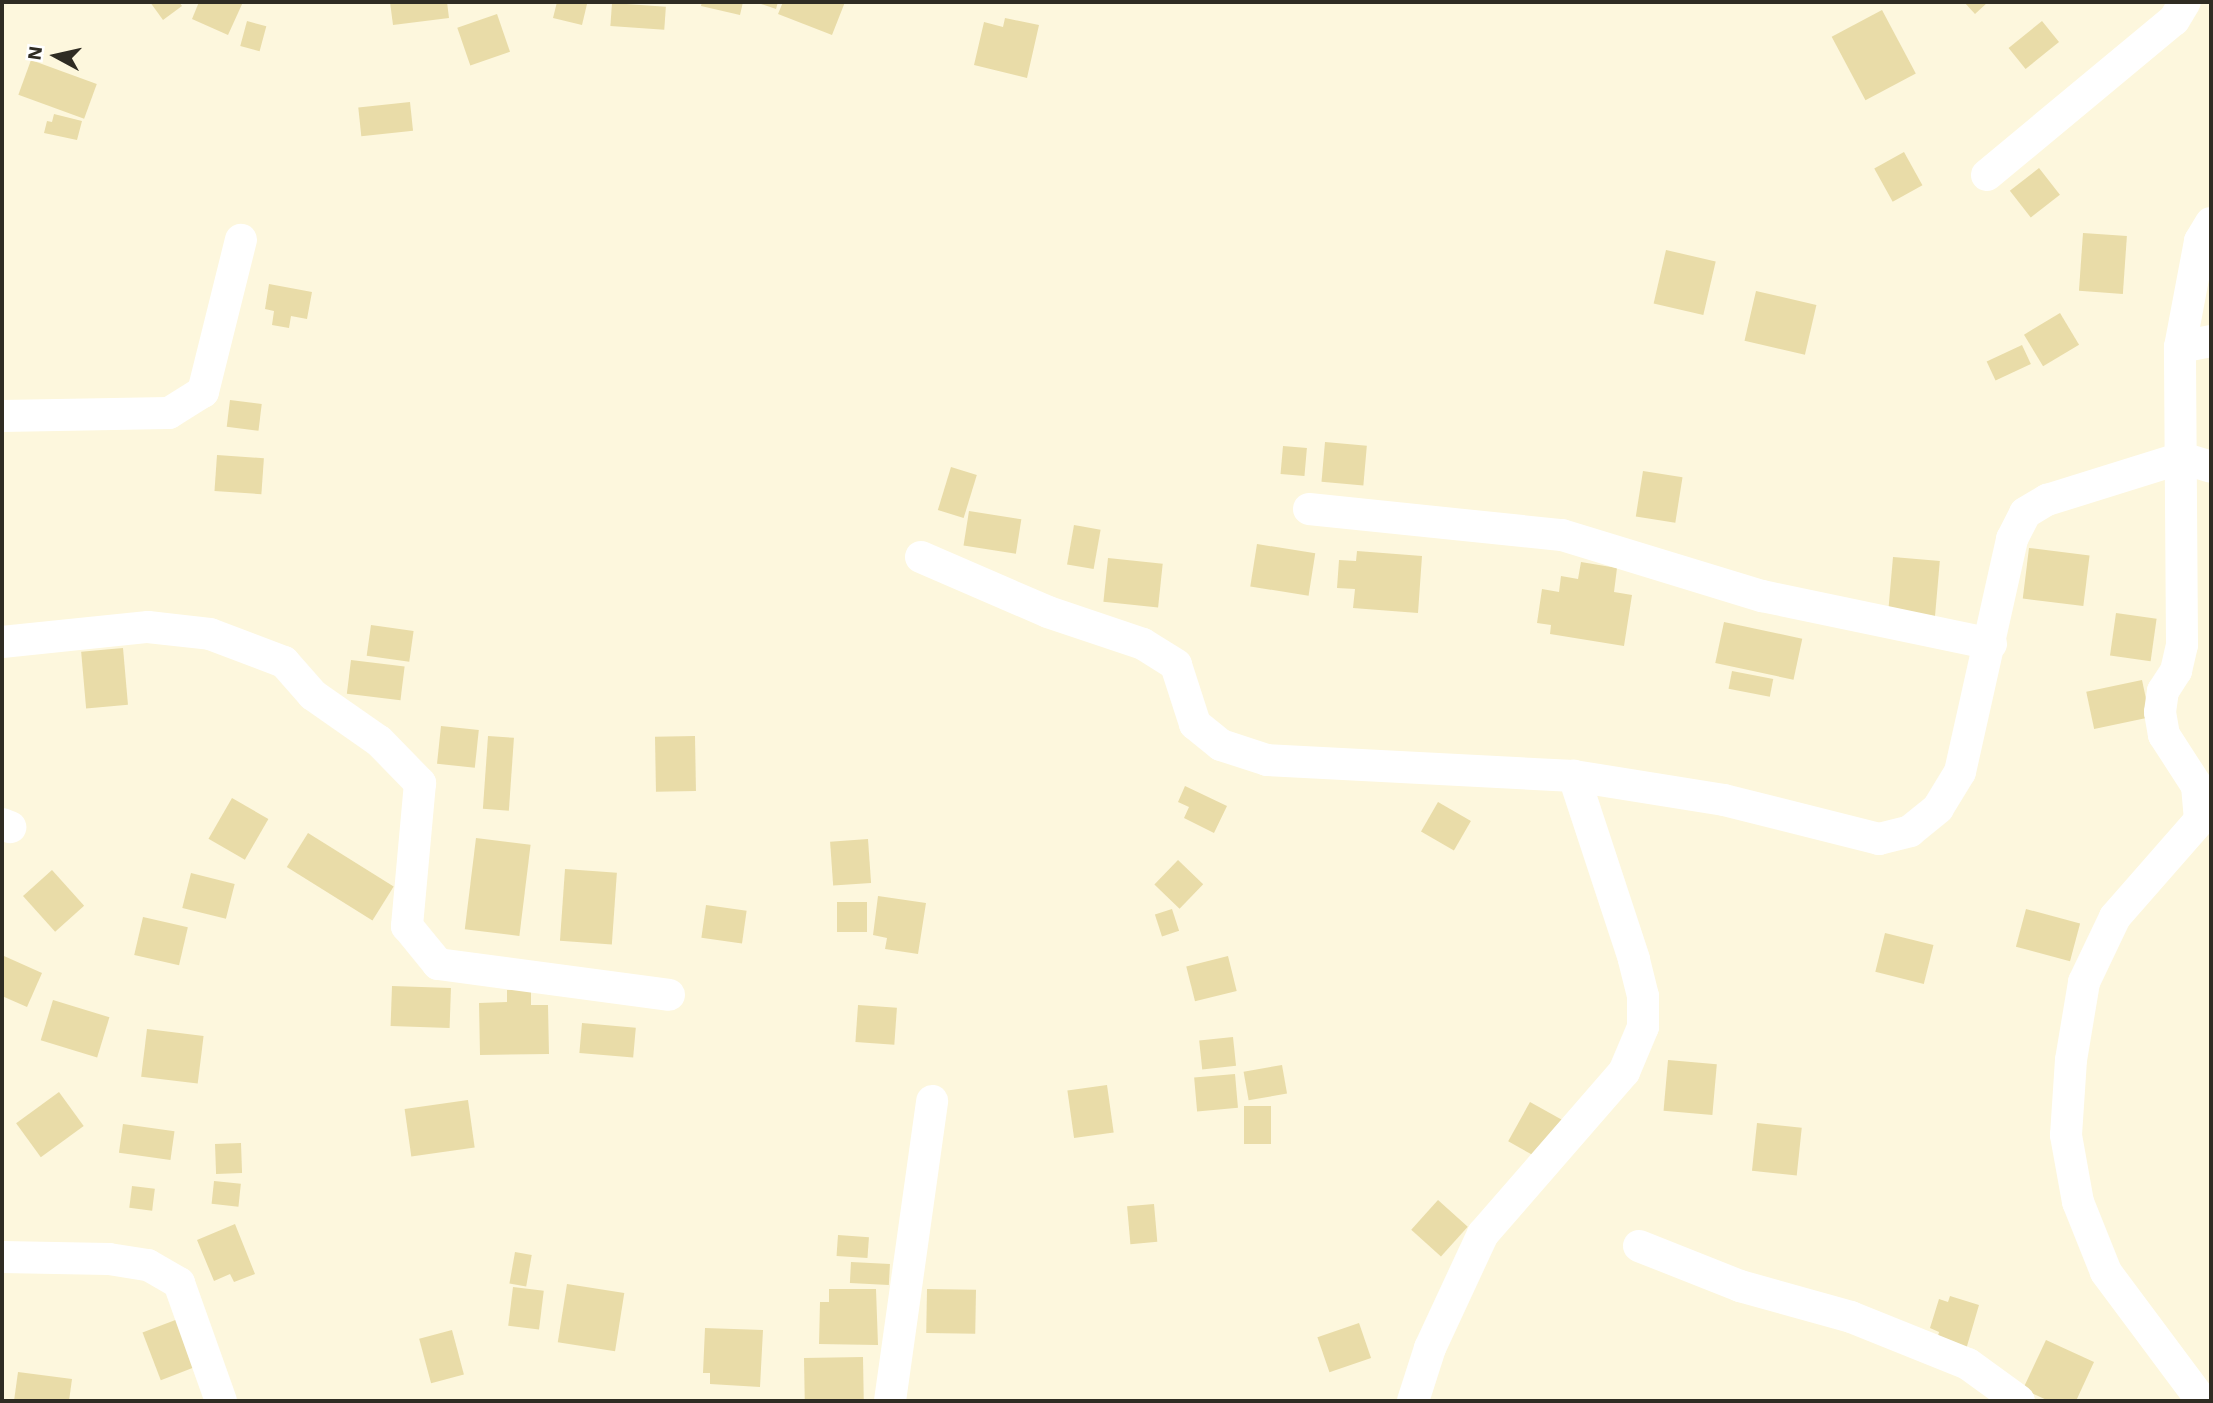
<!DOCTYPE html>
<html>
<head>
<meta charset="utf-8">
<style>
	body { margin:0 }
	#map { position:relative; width:2213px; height:1403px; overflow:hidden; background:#fdf7dd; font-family:"Work Sans",sans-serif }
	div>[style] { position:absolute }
	.building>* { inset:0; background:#e9dca8; transform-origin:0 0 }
	.minor>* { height:32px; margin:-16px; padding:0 16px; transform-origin:16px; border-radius:16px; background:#fff }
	span { translate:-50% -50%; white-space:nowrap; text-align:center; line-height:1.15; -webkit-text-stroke:6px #fff; paint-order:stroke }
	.frame { position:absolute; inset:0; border:4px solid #2f2c23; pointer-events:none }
	.north { position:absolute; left:21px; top:21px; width:70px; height:70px; -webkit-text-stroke:5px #fff; paint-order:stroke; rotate:278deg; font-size:19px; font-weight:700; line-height:28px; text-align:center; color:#2f2c23 }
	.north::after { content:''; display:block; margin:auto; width:24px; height:32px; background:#2f2c23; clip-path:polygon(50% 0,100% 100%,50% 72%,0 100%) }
</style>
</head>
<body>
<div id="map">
	<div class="building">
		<div style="clip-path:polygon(150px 2px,179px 2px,182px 6px,163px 20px)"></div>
		<div style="clip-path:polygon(199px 2px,243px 2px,228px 35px,192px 19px)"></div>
		<div style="clip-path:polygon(390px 2px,447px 2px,449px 18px,393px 25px)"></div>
		<div style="clip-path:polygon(557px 2px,587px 4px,582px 25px,553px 18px)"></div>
		<div style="clip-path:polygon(702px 2px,743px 2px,740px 15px,701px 6px)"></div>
		<div style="clip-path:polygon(755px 2px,778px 2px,776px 9px)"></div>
		<div style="clip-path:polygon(783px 2px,845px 2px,832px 35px,778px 14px)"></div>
		<div style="clip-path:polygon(1964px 2px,1988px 2px,1975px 14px)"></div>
		<div style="left:612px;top:3px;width:54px;height:23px;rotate:4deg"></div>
		<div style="left:1882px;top:10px;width:72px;height:57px;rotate:62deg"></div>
		<div style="left:497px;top:14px;width:40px;height:42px;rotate:71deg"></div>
		<div style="clip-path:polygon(1005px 18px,1039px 25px,1027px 78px,974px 65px,984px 22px,1003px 27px)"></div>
		<div style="left:247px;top:21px;width:20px;height:26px;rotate:15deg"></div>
		<div style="left:2042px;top:21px;width:27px;height:43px;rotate:51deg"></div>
		<div style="left:31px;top:60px;width:70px;height:37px;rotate:20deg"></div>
		<div style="left:410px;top:102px;width:29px;height:52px;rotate:84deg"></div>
		<div style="clip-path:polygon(54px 114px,82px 121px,77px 140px,44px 133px,47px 121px,52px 122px)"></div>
		<div style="left:1904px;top:152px;width:38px;height:34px;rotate:61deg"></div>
		<div style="left:2039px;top:168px;width:34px;height:37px;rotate:52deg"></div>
		<div style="left:2083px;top:233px;width:44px;height:58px;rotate:4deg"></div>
		<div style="left:1666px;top:250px;width:51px;height:55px;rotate:13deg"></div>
		<div style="clip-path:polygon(269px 284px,312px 292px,307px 319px,291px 316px,289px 328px,272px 325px,274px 311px,265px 309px)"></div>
		<div style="left:1756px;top:291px;width:62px;height:51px;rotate:13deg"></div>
		<div style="left:2060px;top:313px;width:37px;height:42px;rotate:59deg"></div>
		<div style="left:2022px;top:345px;width:21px;height:39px;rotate:65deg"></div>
		<div style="left:230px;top:400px;width:32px;height:27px;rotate:7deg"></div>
		<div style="left:1325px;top:442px;width:42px;height:40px;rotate:5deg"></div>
		<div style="left:1283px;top:446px;width:24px;height:28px;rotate:5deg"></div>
		<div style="left:217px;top:455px;width:47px;height:36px;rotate:4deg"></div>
		<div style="left:951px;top:467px;width:27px;height:45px;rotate:17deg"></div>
		<div style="left:1643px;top:471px;width:40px;height:46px;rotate:9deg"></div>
		<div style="left:969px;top:511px;width:53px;height:35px;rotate:9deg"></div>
		<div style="left:1074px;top:525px;width:27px;height:40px;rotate:10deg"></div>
		<div style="left:1257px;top:544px;width:59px;height:43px;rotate:9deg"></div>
		<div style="left:2029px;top:548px;width:61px;height:51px;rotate:7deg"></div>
		<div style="clip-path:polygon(1357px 551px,1422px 556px,1418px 613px,1353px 608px,1355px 589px,1337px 588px,1339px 560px,1356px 561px)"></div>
		<div style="left:1893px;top:557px;width:47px;height:60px;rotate:5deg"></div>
		<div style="left:1108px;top:558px;width:55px;height:44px;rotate:6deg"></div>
		<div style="clip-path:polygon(1581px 562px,1617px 568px,1614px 592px,1632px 595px,1624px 646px,1550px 634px,1551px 625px,1537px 623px,1542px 589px,1559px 592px,1561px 576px,1578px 579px)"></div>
		<div style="left:2116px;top:613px;width:41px;height:43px;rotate:8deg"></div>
		<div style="left:1724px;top:622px;width:80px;height:42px;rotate:12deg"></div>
		<div style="left:371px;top:625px;width:43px;height:31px;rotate:8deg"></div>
		<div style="left:123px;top:648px;width:57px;height:42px;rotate:85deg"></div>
		<div style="left:351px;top:660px;width:54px;height:34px;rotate:7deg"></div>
		<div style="left:1732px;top:671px;width:42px;height:18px;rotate:11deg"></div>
		<div style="left:2142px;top:680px;width:38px;height:57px;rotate:78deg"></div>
		<div style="left:441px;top:726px;width:38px;height:38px;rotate:6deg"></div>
		<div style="left:488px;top:736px;width:26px;height:73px;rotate:4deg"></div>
		<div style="left:695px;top:736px;width:55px;height:40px;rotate:89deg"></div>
		<div style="clip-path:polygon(1185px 786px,1227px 806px,1214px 833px,1184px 818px,1189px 807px,1178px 802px)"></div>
		<div style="left:232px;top:798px;width:42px;height:47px;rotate:30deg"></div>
		<div style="left:1438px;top:802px;width:38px;height:34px;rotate:30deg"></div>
		<div style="left:308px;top:833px;width:101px;height:40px;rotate:32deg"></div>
		<div style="left:476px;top:838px;width:55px;height:92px;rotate:7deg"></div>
		<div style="left:868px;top:839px;width:44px;height:38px;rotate:86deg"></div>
		<div style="left:1178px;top:860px;width:35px;height:34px;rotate:44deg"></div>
		<div style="left:565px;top:869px;width:52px;height:72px;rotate:4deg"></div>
		<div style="left:52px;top:870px;width:48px;height:39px;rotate:48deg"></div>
		<div style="left:191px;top:873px;width:45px;height:36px;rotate:14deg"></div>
		<div style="clip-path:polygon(878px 896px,926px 903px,918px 954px,885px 949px,887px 938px,873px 935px)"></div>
		<div style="left:837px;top:902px;width:30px;height:30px"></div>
		<div style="left:706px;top:905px;width:41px;height:33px;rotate:8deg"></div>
		<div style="left:1172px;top:909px;width:23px;height:18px;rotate:72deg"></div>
		<div style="left:2026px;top:909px;width:56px;height:39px;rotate:15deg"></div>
		<div style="left:143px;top:917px;width:46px;height:39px;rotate:13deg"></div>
		<div style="left:1885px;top:933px;width:50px;height:40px;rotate:14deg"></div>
		<div style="clip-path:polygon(4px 956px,42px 973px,27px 1007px,2px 996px)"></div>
		<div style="left:1228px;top:956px;width:36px;height:43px;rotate:76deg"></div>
		<div style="left:392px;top:986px;width:59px;height:40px;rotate:2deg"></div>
		<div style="clip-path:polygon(507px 990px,531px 990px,531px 1005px,548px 1005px,549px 1054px,480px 1055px,479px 1003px,507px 1002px)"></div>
		<div style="left:53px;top:1000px;width:59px;height:42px;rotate:17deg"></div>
		<div style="left:858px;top:1005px;width:39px;height:37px;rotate:4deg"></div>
		<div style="left:582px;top:1023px;width:54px;height:30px;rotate:5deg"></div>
		<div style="left:147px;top:1029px;width:57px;height:48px;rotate:7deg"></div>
		<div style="left:1233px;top:1037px;width:29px;height:34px;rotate:84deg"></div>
		<div style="left:1668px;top:1060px;width:49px;height:51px;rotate:5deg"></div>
		<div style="left:1282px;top:1065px;width:29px;height:39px;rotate:80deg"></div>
		<div style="left:1235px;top:1074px;width:34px;height:41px;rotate:85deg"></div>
		<div style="left:1107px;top:1085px;width:48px;height:40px;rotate:82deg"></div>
		<div style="left:59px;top:1092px;width:42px;height:53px;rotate:54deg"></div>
		<div style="left:468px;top:1100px;width:48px;height:64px;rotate:82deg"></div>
		<div style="left:1530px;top:1102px;width:38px;height:45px;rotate:29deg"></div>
		<div style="left:1271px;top:1106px;width:38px;height:27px;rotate:90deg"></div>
		<div style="left:1757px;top:1123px;width:45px;height:48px;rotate:6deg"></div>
		<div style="left:123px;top:1124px;width:52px;height:29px;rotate:8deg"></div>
		<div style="left:241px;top:1143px;width:30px;height:26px;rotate:88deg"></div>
		<div style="left:214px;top:1181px;width:27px;height:23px;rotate:6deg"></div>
		<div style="left:132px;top:1186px;width:23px;height:22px;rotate:7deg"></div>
		<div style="left:1438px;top:1200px;width:40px;height:40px;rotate:42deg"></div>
		<div style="left:1154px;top:1204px;width:38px;height:27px;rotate:85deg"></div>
		<div style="clip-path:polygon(235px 1224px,255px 1274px,234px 1282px,230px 1274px,214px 1281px,197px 1240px)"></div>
		<div style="left:838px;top:1235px;width:31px;height:21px;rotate:4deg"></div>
		<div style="left:515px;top:1252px;width:17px;height:32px;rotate:10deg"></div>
		<div style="left:851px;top:1262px;width:39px;height:21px;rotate:3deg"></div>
		<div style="left:567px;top:1284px;width:58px;height:59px;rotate:9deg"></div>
		<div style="left:513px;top:1287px;width:31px;height:39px;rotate:7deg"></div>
		<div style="clip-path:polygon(829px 1289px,876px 1289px,878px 1345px,819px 1344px,820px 1302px,829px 1302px)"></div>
		<div style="left:927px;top:1289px;width:49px;height:44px;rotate:1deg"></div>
		<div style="clip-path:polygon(1950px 1296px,1979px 1305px,1965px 1353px,1936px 1344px,1939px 1332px,1930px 1328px,1939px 1299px,1948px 1302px)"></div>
		<div style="left:178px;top:1319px;width:51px;height:38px;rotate:69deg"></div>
		<div style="left:1359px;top:1323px;width:37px;height:44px;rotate:71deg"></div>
		<div style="clip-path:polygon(705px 1328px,763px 1330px,760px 1387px,710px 1384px,710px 1373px,703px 1373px)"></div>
		<div style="left:452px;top:1330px;width:46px;height:34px;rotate:75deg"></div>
		<div style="clip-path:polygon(2046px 1340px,2094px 1362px,2076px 1401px,2049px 1401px,2023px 1389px)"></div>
		<div style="left:863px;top:1357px;width:44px;height:59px;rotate:89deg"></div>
		<div style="clip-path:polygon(18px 1372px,72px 1379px,69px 1401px,14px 1401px)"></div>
	</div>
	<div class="minor">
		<div style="left:1987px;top:175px;width:243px;rotate:-39.7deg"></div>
		<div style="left:2174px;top:20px;width:21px;rotate:-59deg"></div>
		<div style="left:2180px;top:347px;width:32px;rotate:-11deg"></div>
		<div style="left:2px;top:416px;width:167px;rotate:-1deg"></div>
		<div style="left:169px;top:413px;width:40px;rotate:-32deg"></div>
		<div style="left:203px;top:392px;width:157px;rotate:-76deg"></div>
		<div style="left:1309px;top:509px;width:254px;rotate:5.9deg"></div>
		<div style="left:1562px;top:535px;width:209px;rotate:17deg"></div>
		<div style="left:1762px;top:596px;width:234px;rotate:11.8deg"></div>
		<div style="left:921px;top:557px;width:138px;rotate:23.4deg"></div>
		<div style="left:1048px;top:612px;width:100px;rotate:18.6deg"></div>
		<div style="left:1143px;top:644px;width:39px;rotate:32deg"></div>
		<div style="left:1176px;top:665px;width:62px;rotate:72.1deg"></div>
		<div style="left:1195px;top:724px;width:33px;rotate:39deg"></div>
		<div style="left:1221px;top:745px;width:48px;rotate:18.1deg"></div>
		<div style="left:1267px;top:760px;width:307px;rotate:3deg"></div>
		<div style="left:1574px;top:776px;width:152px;rotate:9.1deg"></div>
		<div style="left:1724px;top:800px;width:160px;rotate:14.1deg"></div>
		<div style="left:1879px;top:839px;width:32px;rotate:-14deg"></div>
		<div style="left:1910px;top:831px;width:36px;rotate:-39deg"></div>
		<div style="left:1938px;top:808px;width:42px;rotate:-58.6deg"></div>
		<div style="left:1960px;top:772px;width:239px;rotate:-77.4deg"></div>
		<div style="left:2012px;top:539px;width:29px;rotate:-63deg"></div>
		<div style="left:2025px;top:513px;width:26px;rotate:-31deg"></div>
		<div style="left:2047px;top:500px;width:141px;rotate:-17.3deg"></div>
		<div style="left:2182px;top:458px;width:30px;rotate:17deg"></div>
		<div style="left:2px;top:642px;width:147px;rotate:-5.9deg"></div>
		<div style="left:148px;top:627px;width:62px;rotate:6.4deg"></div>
		<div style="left:210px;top:634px;width:79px;rotate:20.7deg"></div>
		<div style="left:284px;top:662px;width:44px;rotate:48.7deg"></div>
		<div style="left:313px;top:695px;width:80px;rotate:34.9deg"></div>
		<div style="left:379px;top:741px;width:59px;rotate:45.7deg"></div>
		<div style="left:420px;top:783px;width:144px;rotate:95.2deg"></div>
		<div style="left:407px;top:926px;width:49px;rotate:50.8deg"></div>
		<div style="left:438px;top:964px;width:233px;rotate:7.6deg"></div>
		<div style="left:2px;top:824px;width:9px;rotate:21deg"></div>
		<div style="left:1639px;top:1246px;width:109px;rotate:21.6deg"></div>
		<div style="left:1740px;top:1286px;width:115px;rotate:15.6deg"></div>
		<div style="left:1851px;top:1317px;width:126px;rotate:21.9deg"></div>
		<div style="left:1968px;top:1364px;width:63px;rotate:36deg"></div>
		<div style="left:2px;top:1257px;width:107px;rotate:1.1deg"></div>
		<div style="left:109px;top:1259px;width:39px;rotate:9deg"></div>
		<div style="left:148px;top:1265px;width:36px;rotate:30deg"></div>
		<div style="left:179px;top:1283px;width:125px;rotate:70.4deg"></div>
		<div style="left:890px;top:1401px;width:303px;rotate:-82deg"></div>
		<div style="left:1413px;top:1401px;width:56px;rotate:-72.2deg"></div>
		<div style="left:1430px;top:1348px;width:126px;rotate:-65.1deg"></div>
		<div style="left:1483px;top:1234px;width:215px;rotate:-49deg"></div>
		<div style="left:1624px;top:1072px;width:49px;rotate:-67.1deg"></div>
		<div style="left:1643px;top:1027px;width:31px;rotate:-90deg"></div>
		<div style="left:1643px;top:996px;width:38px;rotate:-104deg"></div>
		<div style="left:1634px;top:959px;width:193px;rotate:-108.2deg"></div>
		<div style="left:2202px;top:1401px;width:161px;rotate:-126.7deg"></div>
		<div style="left:2106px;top:1272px;width:75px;rotate:-111.8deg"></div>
		<div style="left:2078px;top:1202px;width:68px;rotate:-100.2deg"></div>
		<div style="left:2066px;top:1135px;width:75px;rotate:-86.2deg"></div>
		<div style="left:2071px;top:1060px;width:79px;rotate:-80.5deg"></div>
		<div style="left:2084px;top:982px;width:72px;rotate:-64.5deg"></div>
		<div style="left:2115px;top:917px;width:129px;rotate:-48.8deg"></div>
		<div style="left:2200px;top:820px;width:34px;rotate:-95deg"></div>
		<div style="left:2197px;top:786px;width:61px;rotate:-122.9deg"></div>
		<div style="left:2164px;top:735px;width:23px;rotate:-100deg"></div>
		<div style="left:2160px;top:712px;width:21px;rotate:-82deg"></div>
		<div style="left:2163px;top:691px;width:24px;rotate:-57deg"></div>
		<div style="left:2176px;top:671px;width:27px;rotate:-77deg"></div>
		<div style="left:2182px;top:645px;width:298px;rotate:-90.4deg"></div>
		<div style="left:2180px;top:347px;width:108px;rotate:-79.3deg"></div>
		<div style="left:2200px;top:241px;width:21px;rotate:-59deg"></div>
	</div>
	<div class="frame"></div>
	<div class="north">N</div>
</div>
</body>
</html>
